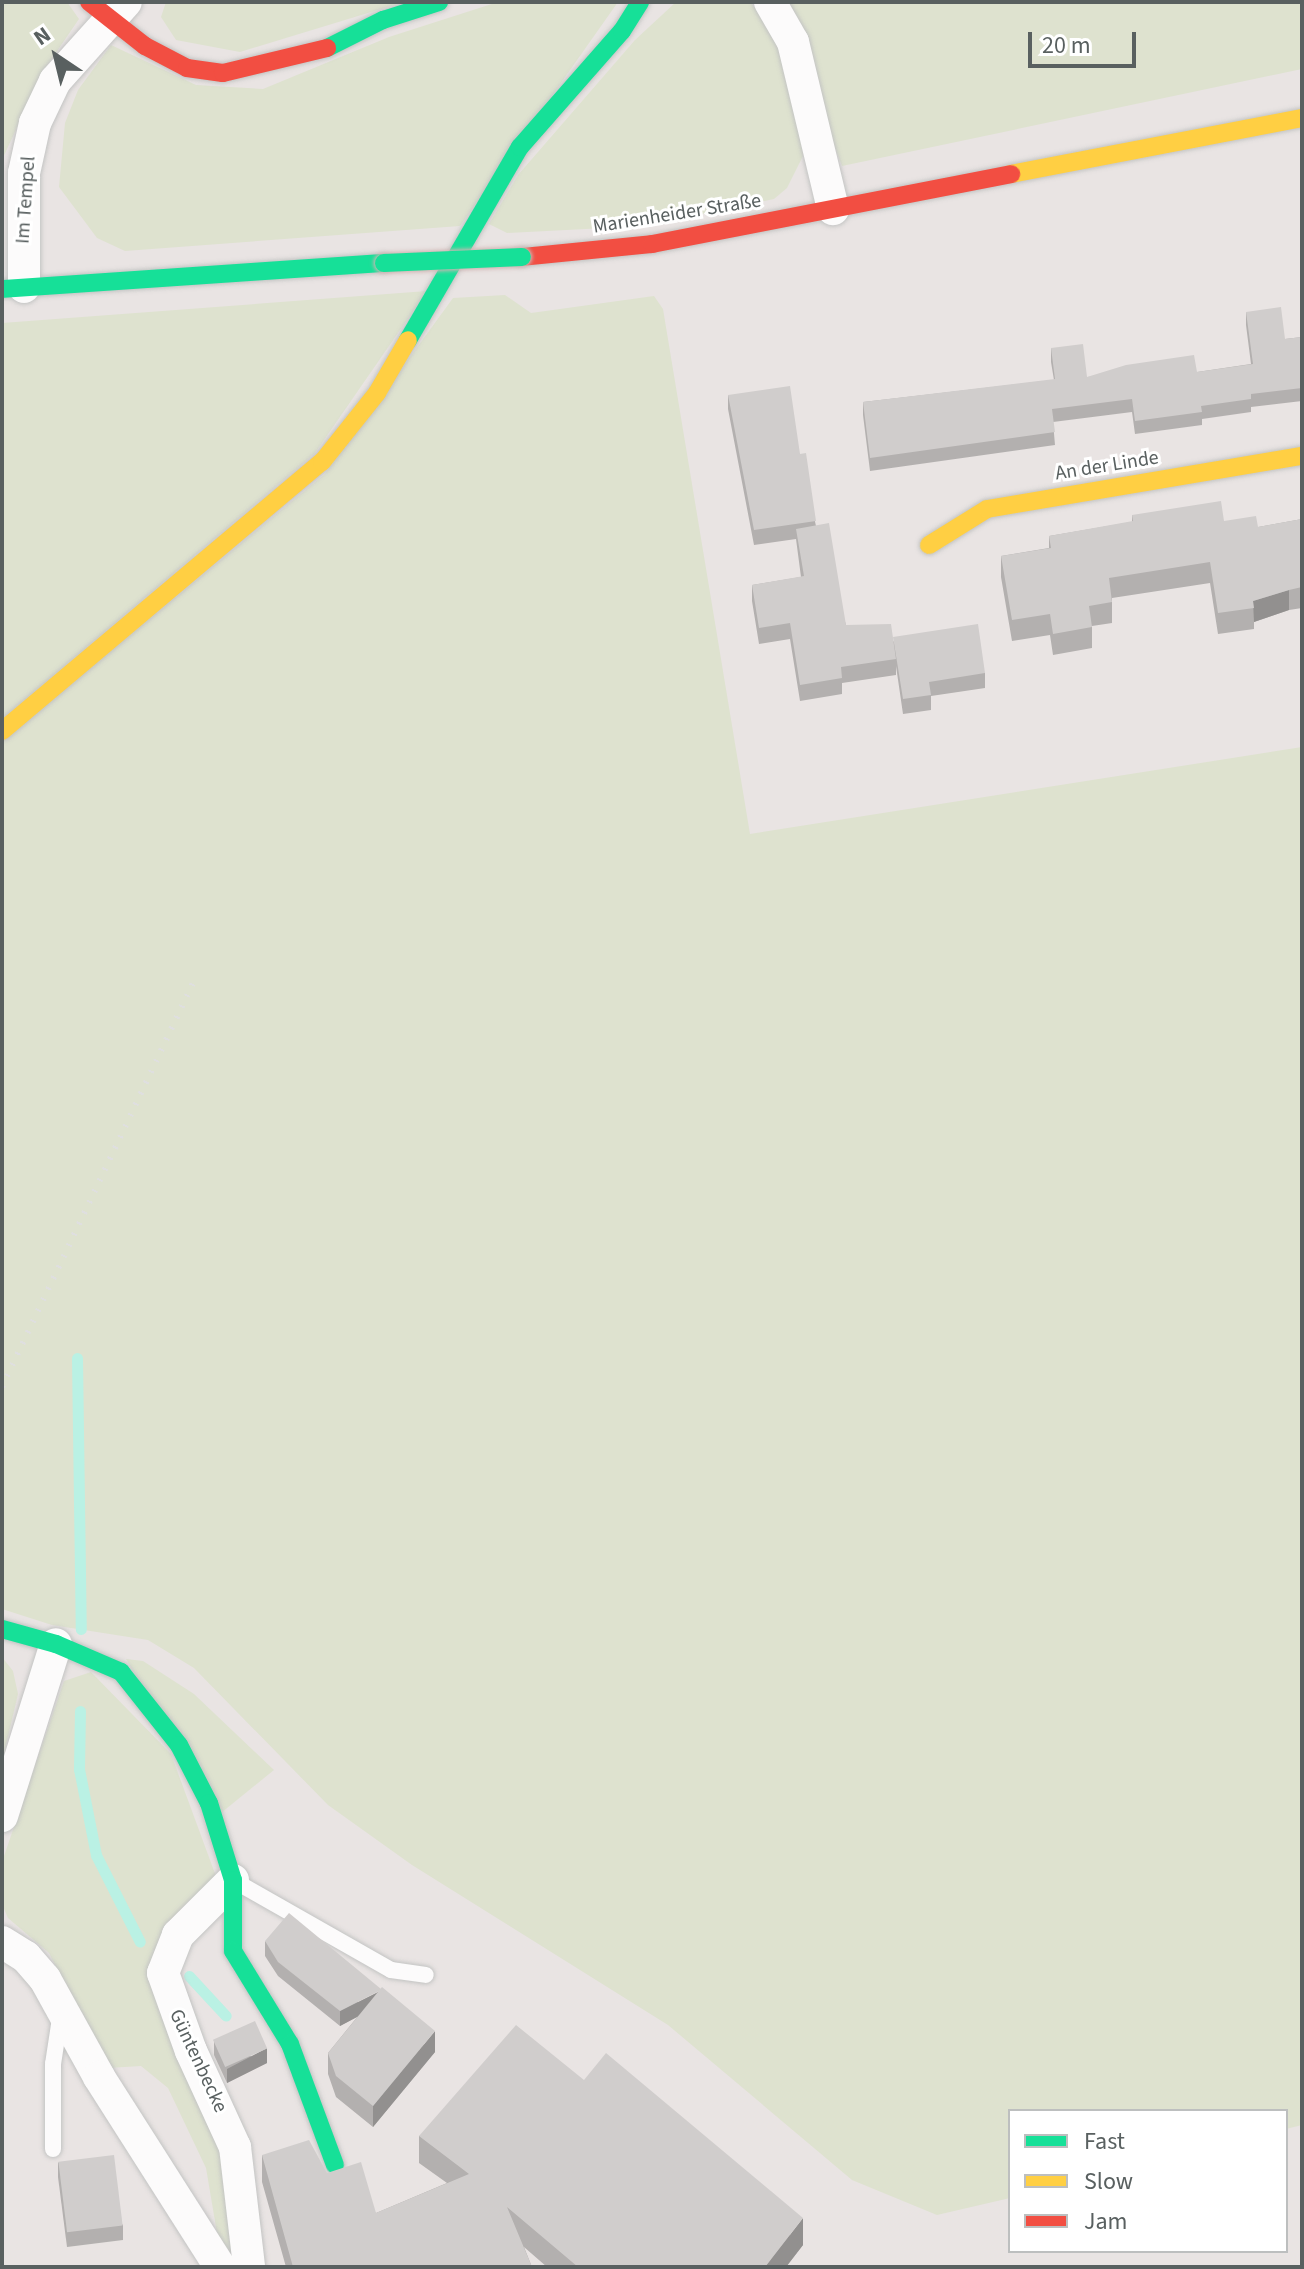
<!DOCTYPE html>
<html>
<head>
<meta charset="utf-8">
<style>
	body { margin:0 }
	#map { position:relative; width:1304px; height:2269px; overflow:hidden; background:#e9e4e3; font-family:"Source Sans 3",sans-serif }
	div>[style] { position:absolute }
	.green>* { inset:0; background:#dee2cf }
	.stream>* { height:11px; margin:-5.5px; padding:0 5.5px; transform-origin:5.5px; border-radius:5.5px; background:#baf1e4 }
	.roads { filter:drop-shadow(0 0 2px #c3c4c3) drop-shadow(0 0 2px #c3c4c3) }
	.lane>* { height:16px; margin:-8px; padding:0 8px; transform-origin:8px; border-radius:8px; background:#fcfbfb }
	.street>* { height:32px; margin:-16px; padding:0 16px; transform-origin:16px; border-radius:16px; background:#fcfbfb }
	.fast>* { height:18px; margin:-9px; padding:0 9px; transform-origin:9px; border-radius:9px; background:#16e098 }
	.slow>* { height:18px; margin:-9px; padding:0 9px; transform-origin:9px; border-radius:9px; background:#ffcf43 }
	.jam>* { height:18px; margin:-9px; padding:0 9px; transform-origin:9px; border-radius:9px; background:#f24e42 }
	.rail>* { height:6px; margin-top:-3px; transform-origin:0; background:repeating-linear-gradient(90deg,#dfdfdf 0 2px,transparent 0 12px) }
	.bridges { filter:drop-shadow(0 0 2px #cfb5b3) drop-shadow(0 0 2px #cfb5b3) }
	.fast-bridge>* { height:18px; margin:-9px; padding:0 9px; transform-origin:9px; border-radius:9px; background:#16e098 }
	.wall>* { inset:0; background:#b3b0af }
	.shaded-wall>* { inset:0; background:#92908f }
	.building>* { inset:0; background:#d0cdcc; transform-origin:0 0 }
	span { translate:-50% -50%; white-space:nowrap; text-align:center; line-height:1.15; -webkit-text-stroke:6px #fff; paint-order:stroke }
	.street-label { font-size:20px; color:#596060 }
	.frame { position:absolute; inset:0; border:4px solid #596060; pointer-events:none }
	.legend { position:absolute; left:1008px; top:2109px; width:280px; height:144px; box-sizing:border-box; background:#fff; border:2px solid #bdbfbf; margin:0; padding:10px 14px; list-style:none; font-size:24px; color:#596060 }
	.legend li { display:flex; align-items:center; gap:16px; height:40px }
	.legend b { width:40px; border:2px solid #bdbfbf }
	.north { position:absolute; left:16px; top:16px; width:80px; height:80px; -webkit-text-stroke:6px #fff; paint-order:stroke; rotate:325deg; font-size:22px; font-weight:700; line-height:32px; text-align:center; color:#596060 }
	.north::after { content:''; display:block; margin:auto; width:28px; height:36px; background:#596060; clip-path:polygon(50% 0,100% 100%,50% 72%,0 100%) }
	.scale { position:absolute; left:1028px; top:32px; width:108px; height:36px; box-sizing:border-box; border:4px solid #596060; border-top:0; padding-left:10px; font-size:24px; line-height:28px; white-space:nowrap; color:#596060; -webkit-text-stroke:6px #fff; paint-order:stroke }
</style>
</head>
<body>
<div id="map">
	<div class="green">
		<div style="clip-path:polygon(2px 2px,67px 2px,79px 19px,42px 73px,2px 160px)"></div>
		<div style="clip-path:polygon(166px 2px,404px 2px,240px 52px,176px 40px,161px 17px)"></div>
		<div style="clip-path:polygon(498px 2px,618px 2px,460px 226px,125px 251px,97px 238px,59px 187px,65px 123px,78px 90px,111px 45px,196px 85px,263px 89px,389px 37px)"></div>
		<div style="clip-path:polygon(676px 2px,750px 2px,785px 45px,805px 152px,787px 188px,774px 199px,644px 226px,507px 233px,489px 224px,518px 175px,635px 40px)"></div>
		<div style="clip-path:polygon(780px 2px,1302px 2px,1302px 69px,842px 166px)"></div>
		<div style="clip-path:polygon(427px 291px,315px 453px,2px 719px,2px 323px)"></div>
		<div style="clip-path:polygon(505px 295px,531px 313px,654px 296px,663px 309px,750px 834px,1302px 747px,1302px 2125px,1286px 2129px,1286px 2111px,1010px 2111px,1010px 2198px,937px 2215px,852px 2180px,668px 2025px,412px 1865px,328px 1805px,194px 1668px,148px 1640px,52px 1625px,2px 1609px,2px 741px,325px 474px,453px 298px)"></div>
		<div style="clip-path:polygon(2px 1657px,13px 1671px,18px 1694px,2px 1762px)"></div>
		<div style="clip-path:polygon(126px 1659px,143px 1661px,194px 1694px,274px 1770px,221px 1813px)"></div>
		<div style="clip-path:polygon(91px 1672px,171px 1754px,217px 1879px,160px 1946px,217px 2128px,239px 2267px,218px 2239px,206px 2168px,168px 2088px,141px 2066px,108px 2068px,49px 1953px,8px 1918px,2px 1904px,2px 1862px,64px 1681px)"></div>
	</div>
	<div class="stream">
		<div style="left:77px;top:1358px;width:271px;rotate:89.2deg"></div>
		<div style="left:80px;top:1711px;width:58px;rotate:91deg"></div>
		<div style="left:79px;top:1769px;width:88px;rotate:78.8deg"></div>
		<div style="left:96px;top:1855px;width:97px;rotate:63.2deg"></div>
		<div style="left:189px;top:1976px;width:54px;rotate:47.2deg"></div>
	</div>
	<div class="roads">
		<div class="lane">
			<div style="left:238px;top:1883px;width:176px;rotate:29.6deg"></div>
			<div style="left:391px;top:1970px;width:35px;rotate:8deg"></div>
			<div style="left:53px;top:2149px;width:85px;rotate:-90deg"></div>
			<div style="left:53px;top:2064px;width:53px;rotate:-81.3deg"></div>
		</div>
		<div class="street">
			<div style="left:770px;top:2px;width:46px;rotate:60.1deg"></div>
			<div style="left:793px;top:42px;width:172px;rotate:76.5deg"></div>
			<div style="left:24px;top:287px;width:114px;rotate:-90deg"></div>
			<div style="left:24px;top:173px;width:51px;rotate:-77.6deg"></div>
			<div style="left:35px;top:123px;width:47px;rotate:-64.5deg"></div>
			<div style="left:55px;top:81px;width:106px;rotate:-48.1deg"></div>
			<div style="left:2px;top:1816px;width:180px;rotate:-72.6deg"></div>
			<div style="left:233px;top:1880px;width:78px;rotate:135deg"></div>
			<div style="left:178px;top:1935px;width:41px;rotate:111.5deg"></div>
			<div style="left:163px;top:1973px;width:83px;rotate:70.3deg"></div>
			<div style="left:191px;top:2051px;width:106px;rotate:65.4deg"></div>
			<div style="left:235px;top:2147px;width:121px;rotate:83.3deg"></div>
			<div style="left:2px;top:1942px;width:28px;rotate:32deg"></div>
			<div style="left:26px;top:1957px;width:29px;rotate:49deg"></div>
			<div style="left:45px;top:1979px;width:112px;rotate:61.1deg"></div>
			<div style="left:99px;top:2077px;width:225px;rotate:57.5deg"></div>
		</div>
		<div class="fast">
			<div style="left:327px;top:48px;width:63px;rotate:-26.6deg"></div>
			<div style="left:383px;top:20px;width:59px;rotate:-17.8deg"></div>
			<div style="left:2px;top:289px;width:383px;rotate:-3.9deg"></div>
			<div style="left:408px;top:340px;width:223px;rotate:-59.9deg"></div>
			<div style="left:520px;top:147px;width:154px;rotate:-48.7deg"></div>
			<div style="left:622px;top:31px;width:34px;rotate:-58deg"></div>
			<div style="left:2px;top:1629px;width:56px;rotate:15.5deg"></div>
			<div style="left:56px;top:1644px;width:71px;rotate:23.3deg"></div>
			<div style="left:121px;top:1672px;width:93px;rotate:51.5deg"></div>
			<div style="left:179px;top:1745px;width:65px;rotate:62.7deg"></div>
			<div style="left:209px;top:1803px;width:81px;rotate:72.7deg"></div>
			<div style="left:233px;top:1880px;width:71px;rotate:90deg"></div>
			<div style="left:233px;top:1951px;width:109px;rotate:58.5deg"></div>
			<div style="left:290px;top:2044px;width:129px;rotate:69.6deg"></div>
		</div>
		<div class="slow">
			<div style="left:1011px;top:174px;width:296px;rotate:-10.9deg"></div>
			<div style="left:929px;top:545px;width:68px;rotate:-31.8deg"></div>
			<div style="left:987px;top:509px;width:319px;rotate:-9.6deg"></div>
			<div style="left:2px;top:731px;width:418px;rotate:-40.1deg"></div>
			<div style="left:322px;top:462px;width:88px;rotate:-51.4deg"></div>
			<div style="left:377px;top:393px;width:61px;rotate:-59.7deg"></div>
		</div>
		<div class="jam">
			<div style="left:89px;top:2px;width:71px;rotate:38.2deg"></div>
			<div style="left:145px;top:46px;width:47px;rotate:27.6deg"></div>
			<div style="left:187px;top:68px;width:36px;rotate:8deg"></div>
			<div style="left:223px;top:73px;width:107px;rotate:-13.5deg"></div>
			<div style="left:522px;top:257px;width:131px;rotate:-5.7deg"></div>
			<div style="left:652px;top:244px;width:366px;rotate:-11deg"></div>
		</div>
	</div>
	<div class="rail">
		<div style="left:2px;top:1387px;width:454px;rotate:-64.7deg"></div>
	</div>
	<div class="bridges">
		<div class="fast-bridge">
			<div style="left:384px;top:263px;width:138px;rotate:-2.5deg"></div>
		</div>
	</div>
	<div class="wall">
		<div style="clip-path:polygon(1246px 312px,1285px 339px,1302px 337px,1302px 401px,1251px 407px,1251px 412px,1202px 419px,1202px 425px,1135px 434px,1132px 412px,1053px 422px,1055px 445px,870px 471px,863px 415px,863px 402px,1054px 380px,1051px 362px,1051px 348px,1087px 377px,1197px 372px,1251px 364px,1246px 325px)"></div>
		<div style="clip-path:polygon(728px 395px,800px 454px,816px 526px,846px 625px,985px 673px,985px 688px,931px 696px,931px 710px,903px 714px,896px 666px,896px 675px,842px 683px,842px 694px,800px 701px,790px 639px,759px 644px,752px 601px,752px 585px,801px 577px,796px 539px,754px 545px,728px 409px)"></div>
		<div style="clip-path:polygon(1132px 515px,1224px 521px,1258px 527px,1302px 519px,1302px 608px,1289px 610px,1254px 622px,1254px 629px,1218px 634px,1210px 583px,1112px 598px,1112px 623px,1092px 626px,1092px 648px,1053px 655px,1050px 635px,1012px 641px,1001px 577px,1001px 556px,1049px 548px,1049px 536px,1132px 522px)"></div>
		<div style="clip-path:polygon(265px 1941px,435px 2052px,373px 2127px,336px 2097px,328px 2074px,328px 2053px,358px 2016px,340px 2026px,278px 1976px,265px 1956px)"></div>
		<div style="clip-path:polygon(214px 2041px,267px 2063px,227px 2083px,214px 2055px)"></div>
		<div style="clip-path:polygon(584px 2080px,803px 2245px,786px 2267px,547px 2267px,524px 2247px,532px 2267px,286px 2267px,262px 2182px,262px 2155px,327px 2173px,376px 2213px,447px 2183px,419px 2163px,419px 2136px)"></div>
		<div style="clip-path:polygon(58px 2162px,123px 2225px,123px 2240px,67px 2247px,58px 2177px)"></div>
	</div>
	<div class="shaded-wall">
		<div style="clip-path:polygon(1289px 590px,1289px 610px,1254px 622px,1253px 601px)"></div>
		<div style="clip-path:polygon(382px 1990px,382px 2004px,340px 2026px,340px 2011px)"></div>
		<div style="clip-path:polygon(435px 2031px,435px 2052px,373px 2127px,373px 2106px)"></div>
		<div style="clip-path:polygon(267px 2048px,267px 2063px,227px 2083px,227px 2069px)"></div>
		<div style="clip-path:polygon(803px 2218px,803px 2245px,786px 2267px,765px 2267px)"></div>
	</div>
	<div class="building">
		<div style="clip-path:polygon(1281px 307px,1285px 339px,1302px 337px,1302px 388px,1251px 394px,1251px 399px,1201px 406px,1202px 412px,1135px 421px,1132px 399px,1052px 409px,1055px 432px,870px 458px,863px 402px,1055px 379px,1051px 348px,1083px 344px,1087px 377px,1126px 365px,1194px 355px,1197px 372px,1253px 364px,1246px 312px)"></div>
		<div style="clip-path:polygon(790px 386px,800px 454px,806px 453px,816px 521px,754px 530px,728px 395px)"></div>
		<div style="clip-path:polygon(1221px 501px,1224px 521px,1256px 516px,1258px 527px,1302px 519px,1302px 587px,1289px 590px,1253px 601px,1254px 608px,1218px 613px,1210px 562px,1109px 578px,1112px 602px,1089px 606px,1092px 627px,1053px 634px,1050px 614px,1012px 620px,1001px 556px,1051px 548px,1049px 536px,1133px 521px,1132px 515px)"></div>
		<div style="clip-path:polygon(829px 523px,846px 625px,891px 624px,896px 659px,841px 667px,842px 678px,800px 685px,790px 623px,759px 628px,752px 585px,804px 576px,796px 529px)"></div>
		<div style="clip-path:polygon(978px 624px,985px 673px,929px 682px,931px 695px,903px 699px,893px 637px)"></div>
		<div style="clip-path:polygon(289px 1913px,381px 1989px,379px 1991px,340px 2011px,278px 1962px,265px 1941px)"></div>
		<div style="clip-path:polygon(382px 1987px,435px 2031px,373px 2106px,336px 2076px,328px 2053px)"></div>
		<div style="left:255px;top:2021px;width:30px;height:46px;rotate:66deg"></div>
		<div style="clip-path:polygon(516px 2025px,584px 2080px,606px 2053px,803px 2218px,765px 2267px,578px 2267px,507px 2207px,532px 2267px,293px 2267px,262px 2155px,309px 2140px,327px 2173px,361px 2162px,376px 2213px,469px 2174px,419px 2136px)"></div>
		<div style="left:114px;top:2155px;width:71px;height:56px;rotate:83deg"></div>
	</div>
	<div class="street-label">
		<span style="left:26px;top:200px;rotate:-86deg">Im Tempel</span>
		<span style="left:677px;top:214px;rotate:-9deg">Marienheider Straße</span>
		<span style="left:1107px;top:466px;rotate:-9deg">An der Linde</span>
		<span style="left:198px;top:2061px;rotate:65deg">Güntenbecke</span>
	</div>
	<div class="frame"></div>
	<ul class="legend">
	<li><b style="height:10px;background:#16e098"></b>Fast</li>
	<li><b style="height:10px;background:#ffcf43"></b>Slow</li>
	<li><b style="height:10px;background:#f24e42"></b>Jam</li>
	</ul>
	<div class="north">N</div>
	<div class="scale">20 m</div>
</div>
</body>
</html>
